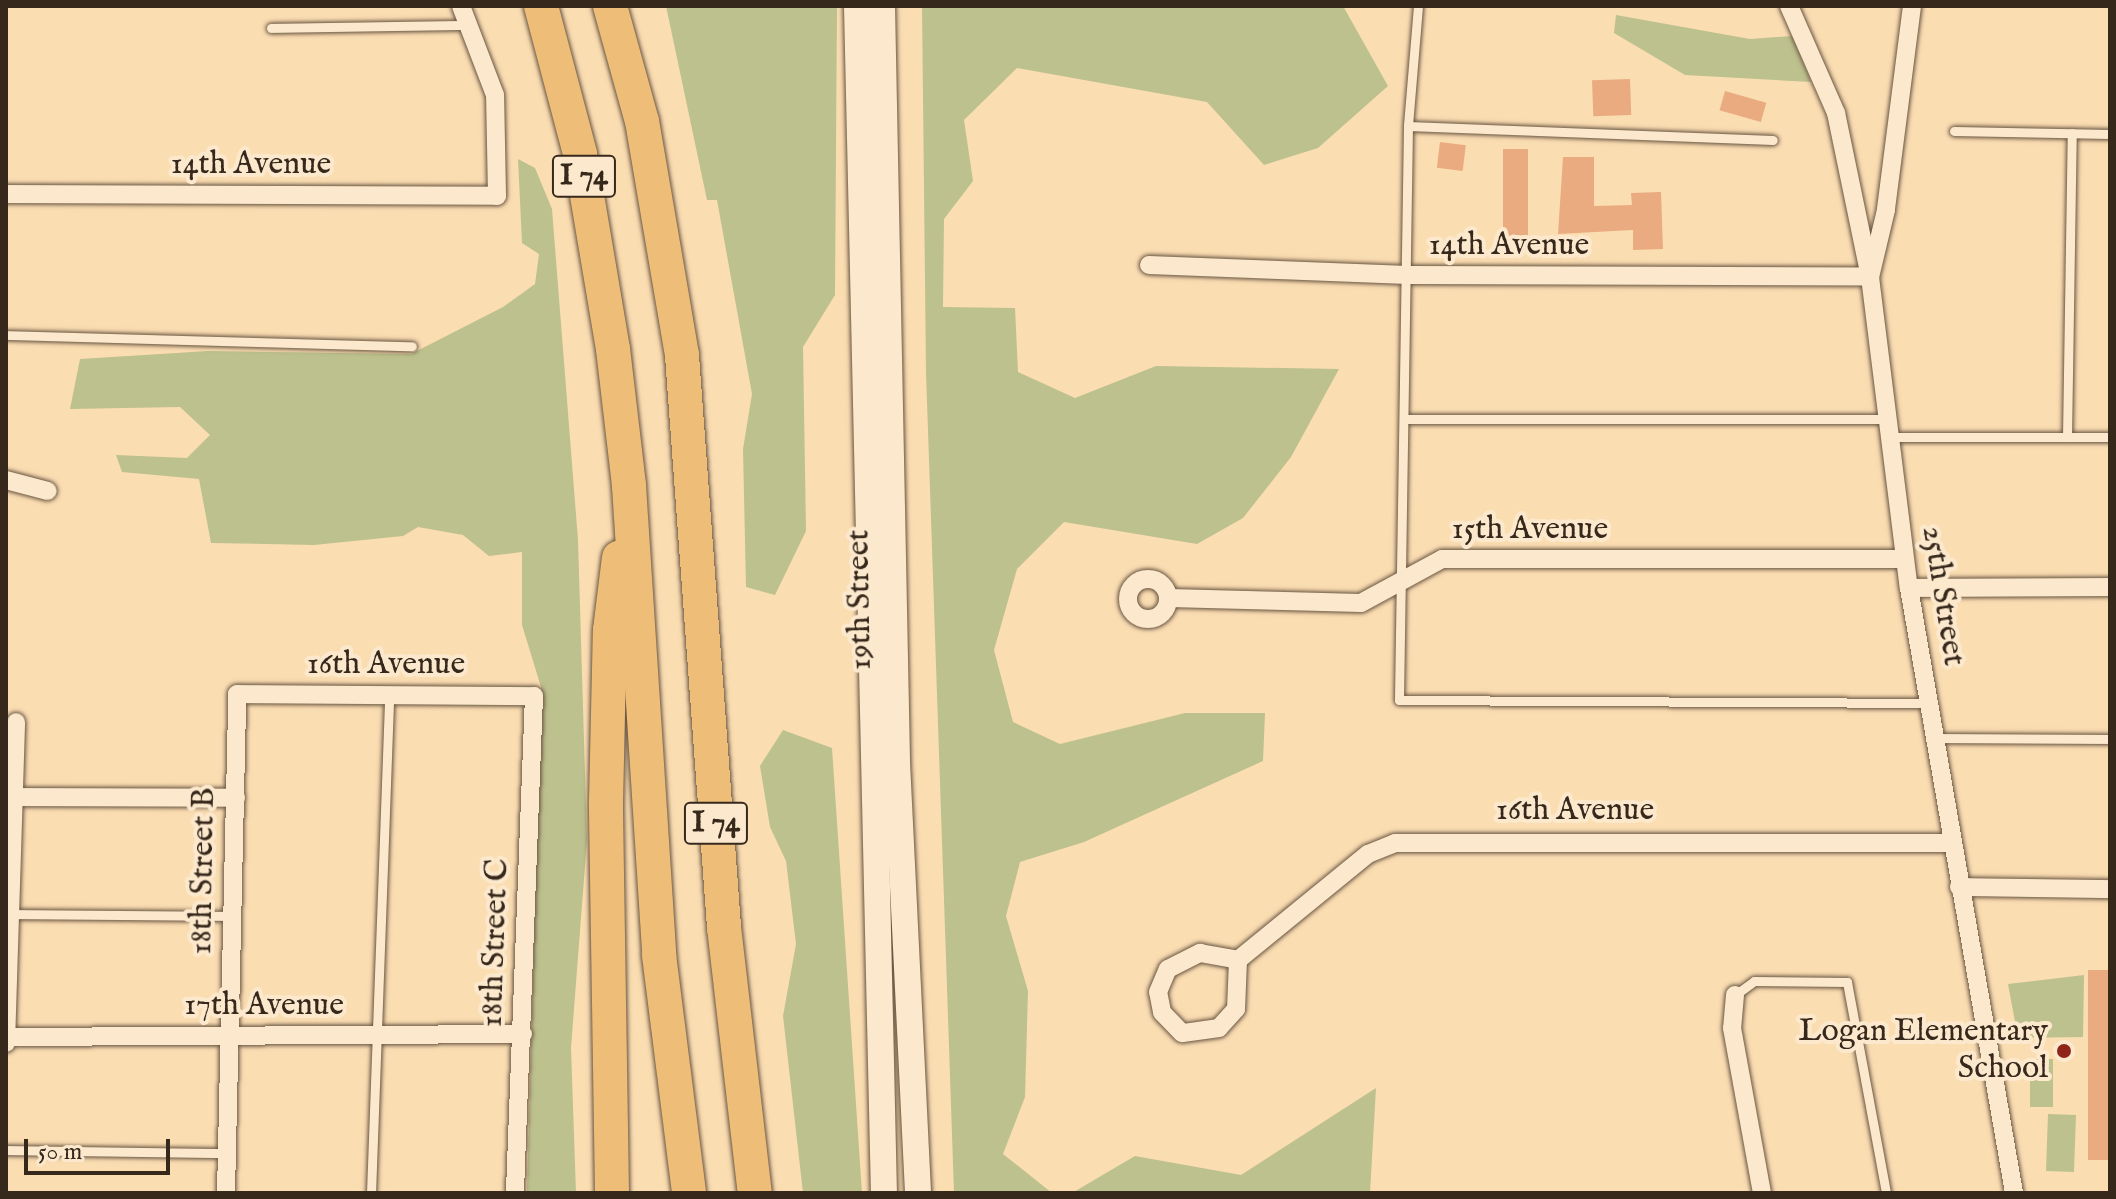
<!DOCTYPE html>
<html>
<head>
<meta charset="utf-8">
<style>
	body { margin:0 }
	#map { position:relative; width:2116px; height:1199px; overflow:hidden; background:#fbddb2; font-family:"IM FELL English",serif }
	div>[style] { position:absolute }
	.green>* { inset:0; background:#bdc18d; transform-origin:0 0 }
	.building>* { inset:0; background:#eaab80; transform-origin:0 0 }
	.roads { filter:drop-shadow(0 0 2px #685542) drop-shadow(0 0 2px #685542) }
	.service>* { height:9px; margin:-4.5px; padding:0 4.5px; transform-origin:4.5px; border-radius:4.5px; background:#fce9cd }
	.minor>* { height:18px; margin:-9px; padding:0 9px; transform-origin:9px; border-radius:9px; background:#fce9cd }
	.minor>.ring { margin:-9px; padding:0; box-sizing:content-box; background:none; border:18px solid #fce9cd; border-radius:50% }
	.secondary>* { height:26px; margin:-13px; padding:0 13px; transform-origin:13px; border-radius:13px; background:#fce9cd }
	.motorway>* { height:34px; margin:-17px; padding:0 17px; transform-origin:17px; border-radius:17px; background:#eebe79 }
	.dots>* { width:22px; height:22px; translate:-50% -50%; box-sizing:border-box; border:4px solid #fce9cd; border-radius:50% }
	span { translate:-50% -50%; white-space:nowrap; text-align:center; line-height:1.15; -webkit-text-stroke:8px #fce9cd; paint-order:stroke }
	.shield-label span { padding:2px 6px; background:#fce9cd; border:2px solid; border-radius:6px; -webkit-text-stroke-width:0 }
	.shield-label { font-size:30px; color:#37281c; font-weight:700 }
	.street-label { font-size:32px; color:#37281c }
	.poi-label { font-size:32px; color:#37281c }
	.right { translate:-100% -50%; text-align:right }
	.frame { position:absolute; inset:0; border:8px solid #37281c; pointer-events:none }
	.scale { position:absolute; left:24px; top:1139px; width:146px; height:36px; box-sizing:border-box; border:4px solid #37281c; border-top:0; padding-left:10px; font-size:24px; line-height:28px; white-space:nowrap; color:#37281c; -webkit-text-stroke:6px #fce9cd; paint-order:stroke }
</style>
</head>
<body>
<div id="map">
	<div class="green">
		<div style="clip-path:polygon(666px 6px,837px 6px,835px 295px,803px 347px,806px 531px,775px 595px,746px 587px,743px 449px,752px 394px,717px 200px,707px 200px)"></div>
		<div style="clip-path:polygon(922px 6px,1343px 6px,1388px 86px,1318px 148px,1264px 165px,1207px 102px,1017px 68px,964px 120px,973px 181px,944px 219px,943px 307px,1015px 308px,1018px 372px,1075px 398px,1156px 366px,1339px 369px,1291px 457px,1243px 518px,1197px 544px,1064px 522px,1017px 569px,994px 650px,1013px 722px,1060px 744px,1185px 713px,1265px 713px,1263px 761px,1084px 842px,1020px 862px,1006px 916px,1028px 991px,1025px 1097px,1003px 1154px,1052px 1193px,954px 1193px,926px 372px)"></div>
		<div style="clip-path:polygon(1616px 15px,1750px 39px,1792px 36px,1811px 82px,1685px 75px,1614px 33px)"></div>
		<div style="clip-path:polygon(518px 159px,535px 168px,552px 209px,578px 540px,587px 840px,571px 1048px,576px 1193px,527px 1193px,541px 687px,522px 625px,522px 552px,489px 556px,463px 535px,418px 527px,403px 536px,314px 545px,211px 543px,199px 479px,122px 472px,116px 455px,187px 458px,210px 435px,180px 407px,70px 409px,80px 359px,208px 351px,411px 354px,503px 307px,535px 284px,539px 254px,522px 243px)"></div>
		<div style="clip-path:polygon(783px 730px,832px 748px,862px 1193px,803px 1193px,783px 1016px,796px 944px,786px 861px,770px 827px,760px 766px)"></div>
		<div style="clip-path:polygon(2084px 975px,2083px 1037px,2018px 1038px,2008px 984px)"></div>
		<div style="left:2030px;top:1059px;width:23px;height:48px"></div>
		<div style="clip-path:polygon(1376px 1088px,1370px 1193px,1072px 1193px,1135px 1156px,1241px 1175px)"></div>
		<div style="left:2048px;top:1114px;width:28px;height:57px;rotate:2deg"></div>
	</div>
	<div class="building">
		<div style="left:1630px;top:79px;width:36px;height:38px;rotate:88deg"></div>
		<div style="left:1725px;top:91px;width:43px;height:20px;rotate:16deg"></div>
		<div style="left:1440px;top:142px;width:26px;height:26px;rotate:7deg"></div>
		<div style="left:1503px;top:149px;width:25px;height:88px"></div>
		<div style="clip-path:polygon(1563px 157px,1594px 157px,1594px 206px,1632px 205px,1631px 193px,1661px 192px,1663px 249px,1633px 250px,1633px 230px,1558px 234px)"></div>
		<div style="left:2088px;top:970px;width:22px;height:190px"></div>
	</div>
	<div class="roads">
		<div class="service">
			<div style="left:1418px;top:6px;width:120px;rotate:94.8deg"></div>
			<div style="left:1408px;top:126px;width:574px;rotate:90.9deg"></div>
			<div style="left:1399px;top:700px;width:530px;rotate:0.32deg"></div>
			<div style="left:271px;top:28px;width:200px;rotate:-0.9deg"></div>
			<div style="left:1408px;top:126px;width:365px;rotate:2.2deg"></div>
			<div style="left:1954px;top:131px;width:156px;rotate:1.1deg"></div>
			<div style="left:6px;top:335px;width:406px;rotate:1.6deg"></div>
			<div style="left:1406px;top:419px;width:483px"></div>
			<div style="left:1890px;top:437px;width:220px"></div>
			<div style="left:2067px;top:437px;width:304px;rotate:-89.1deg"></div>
			<div style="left:1935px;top:738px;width:175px;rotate:0.3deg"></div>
			<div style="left:9px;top:914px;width:224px;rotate:0.5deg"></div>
			<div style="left:1735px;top:995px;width:24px;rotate:-36deg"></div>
			<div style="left:1754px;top:981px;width:93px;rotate:0.6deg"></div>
			<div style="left:1847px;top:982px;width:215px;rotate:79.5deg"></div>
			<div style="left:6px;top:1150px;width:220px;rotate:0.8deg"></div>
			<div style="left:371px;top:1193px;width:498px;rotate:-87.9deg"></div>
		</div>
		<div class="minor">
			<div style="left:1912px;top:6px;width:206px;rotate:97.3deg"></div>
			<div style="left:1886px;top:210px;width:69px;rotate:103.4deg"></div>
			<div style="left:1870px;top:277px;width:313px;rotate:82.9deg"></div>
			<div style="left:1909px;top:588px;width:614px;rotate:80.15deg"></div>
			<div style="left:6px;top:194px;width:491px;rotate:0.2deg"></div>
			<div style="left:497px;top:196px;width:101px;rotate:-91.1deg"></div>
			<div style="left:495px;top:95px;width:95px;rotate:-110.9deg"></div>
			<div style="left:1149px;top:265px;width:259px;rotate:2.2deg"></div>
			<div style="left:1408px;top:275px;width:462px;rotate:0.2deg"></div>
			<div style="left:1870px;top:277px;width:167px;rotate:-101.7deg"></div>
			<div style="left:1836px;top:113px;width:117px;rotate:-113.7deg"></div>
			<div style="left:6px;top:480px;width:43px;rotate:14.7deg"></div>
			<div class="ring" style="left:1128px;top:579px;width:22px;height:22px"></div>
			<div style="left:1909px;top:588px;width:201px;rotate:-0.3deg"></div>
			<div style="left:1169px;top:598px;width:192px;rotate:1.5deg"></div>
			<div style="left:1361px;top:603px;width:92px;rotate:-28.5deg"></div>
			<div style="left:1442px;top:559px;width:462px"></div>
			<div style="left:6px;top:797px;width:230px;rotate:0.2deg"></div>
			<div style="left:1959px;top:887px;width:151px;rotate:0.8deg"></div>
			<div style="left:1200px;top:953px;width:39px;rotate:10deg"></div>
			<div style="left:1238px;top:960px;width:49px;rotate:92.3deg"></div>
			<div style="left:1236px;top:1009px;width:25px;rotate:132deg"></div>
			<div style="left:1219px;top:1028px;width:37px;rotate:172deg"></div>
			<div style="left:1182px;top:1033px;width:29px;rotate:-134deg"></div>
			<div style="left:1162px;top:1012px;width:20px;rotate:-101deg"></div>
			<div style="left:1158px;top:992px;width:25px;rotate:-67deg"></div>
			<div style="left:1168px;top:969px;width:36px;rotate:-27deg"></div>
			<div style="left:1238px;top:960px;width:168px;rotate:-39.2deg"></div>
			<div style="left:1368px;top:854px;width:29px;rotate:-22deg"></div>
			<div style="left:1395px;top:843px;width:556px"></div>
			<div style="left:1735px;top:995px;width:33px;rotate:95deg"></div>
			<div style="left:1732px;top:1028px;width:168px;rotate:79.7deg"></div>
			<div style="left:6px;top:1037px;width:517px;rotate:-0.33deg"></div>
			<div style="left:6px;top:1043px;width:321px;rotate:-88.2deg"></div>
			<div style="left:226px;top:1193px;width:499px;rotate:-88.7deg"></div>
			<div style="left:237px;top:694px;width:297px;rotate:0.4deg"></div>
			<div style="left:534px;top:696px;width:497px;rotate:92.2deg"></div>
		</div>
		<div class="secondary">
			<div style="left:857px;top:6px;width:1187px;rotate:88.7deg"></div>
			<div style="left:882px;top:6px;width:757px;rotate:88.86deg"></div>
			<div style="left:897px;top:763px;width:431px;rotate:87.2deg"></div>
		</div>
		<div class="motorway">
			<div style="left:541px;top:6px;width:153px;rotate:75.2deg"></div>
			<div style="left:580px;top:154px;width:198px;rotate:80.4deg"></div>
			<div style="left:613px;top:349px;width:138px;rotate:83.3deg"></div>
			<div style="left:629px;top:486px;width:470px;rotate:86.3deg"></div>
			<div style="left:659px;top:955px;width:240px;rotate:82.8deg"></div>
			<div style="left:610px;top:6px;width:119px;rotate:74.5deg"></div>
			<div style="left:642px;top:121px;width:238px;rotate:80.3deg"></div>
			<div style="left:682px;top:356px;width:573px;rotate:85.79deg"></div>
			<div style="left:724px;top:927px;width:268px;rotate:83.4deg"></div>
			<div style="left:612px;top:1193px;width:391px;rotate:-90.9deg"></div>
			<div style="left:606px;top:802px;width:172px;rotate:-88.7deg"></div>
			<div style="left:610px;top:630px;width:73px;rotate:-82.9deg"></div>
		</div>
	</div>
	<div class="dots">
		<div style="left:2064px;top:1051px;background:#8f2418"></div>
	</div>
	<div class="shield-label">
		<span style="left:584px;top:176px">I 74</span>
		<span style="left:716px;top:823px">I 74</span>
	</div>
	<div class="street-label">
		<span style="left:251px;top:165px">14th Avenue</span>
		<span style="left:1509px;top:246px">14th Avenue</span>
		<span style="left:1530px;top:530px">15th Avenue</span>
		<span style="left:1942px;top:596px;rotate:81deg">25th Street</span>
		<span style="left:861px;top:600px;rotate:-91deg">19th Street</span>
		<span style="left:386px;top:665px">16th Avenue</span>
		<span style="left:1575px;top:811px">16th Avenue</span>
		<span style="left:204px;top:871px;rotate:-89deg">18th Street B</span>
		<span style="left:496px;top:943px;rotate:-88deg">18th Street C</span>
		<span style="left:264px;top:1006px">17th Avenue</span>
	</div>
	<div class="poi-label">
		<span class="right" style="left:2048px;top:1051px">Logan Elementary<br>School</span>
	</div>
	<div class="frame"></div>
	<div class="scale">50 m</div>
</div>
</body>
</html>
